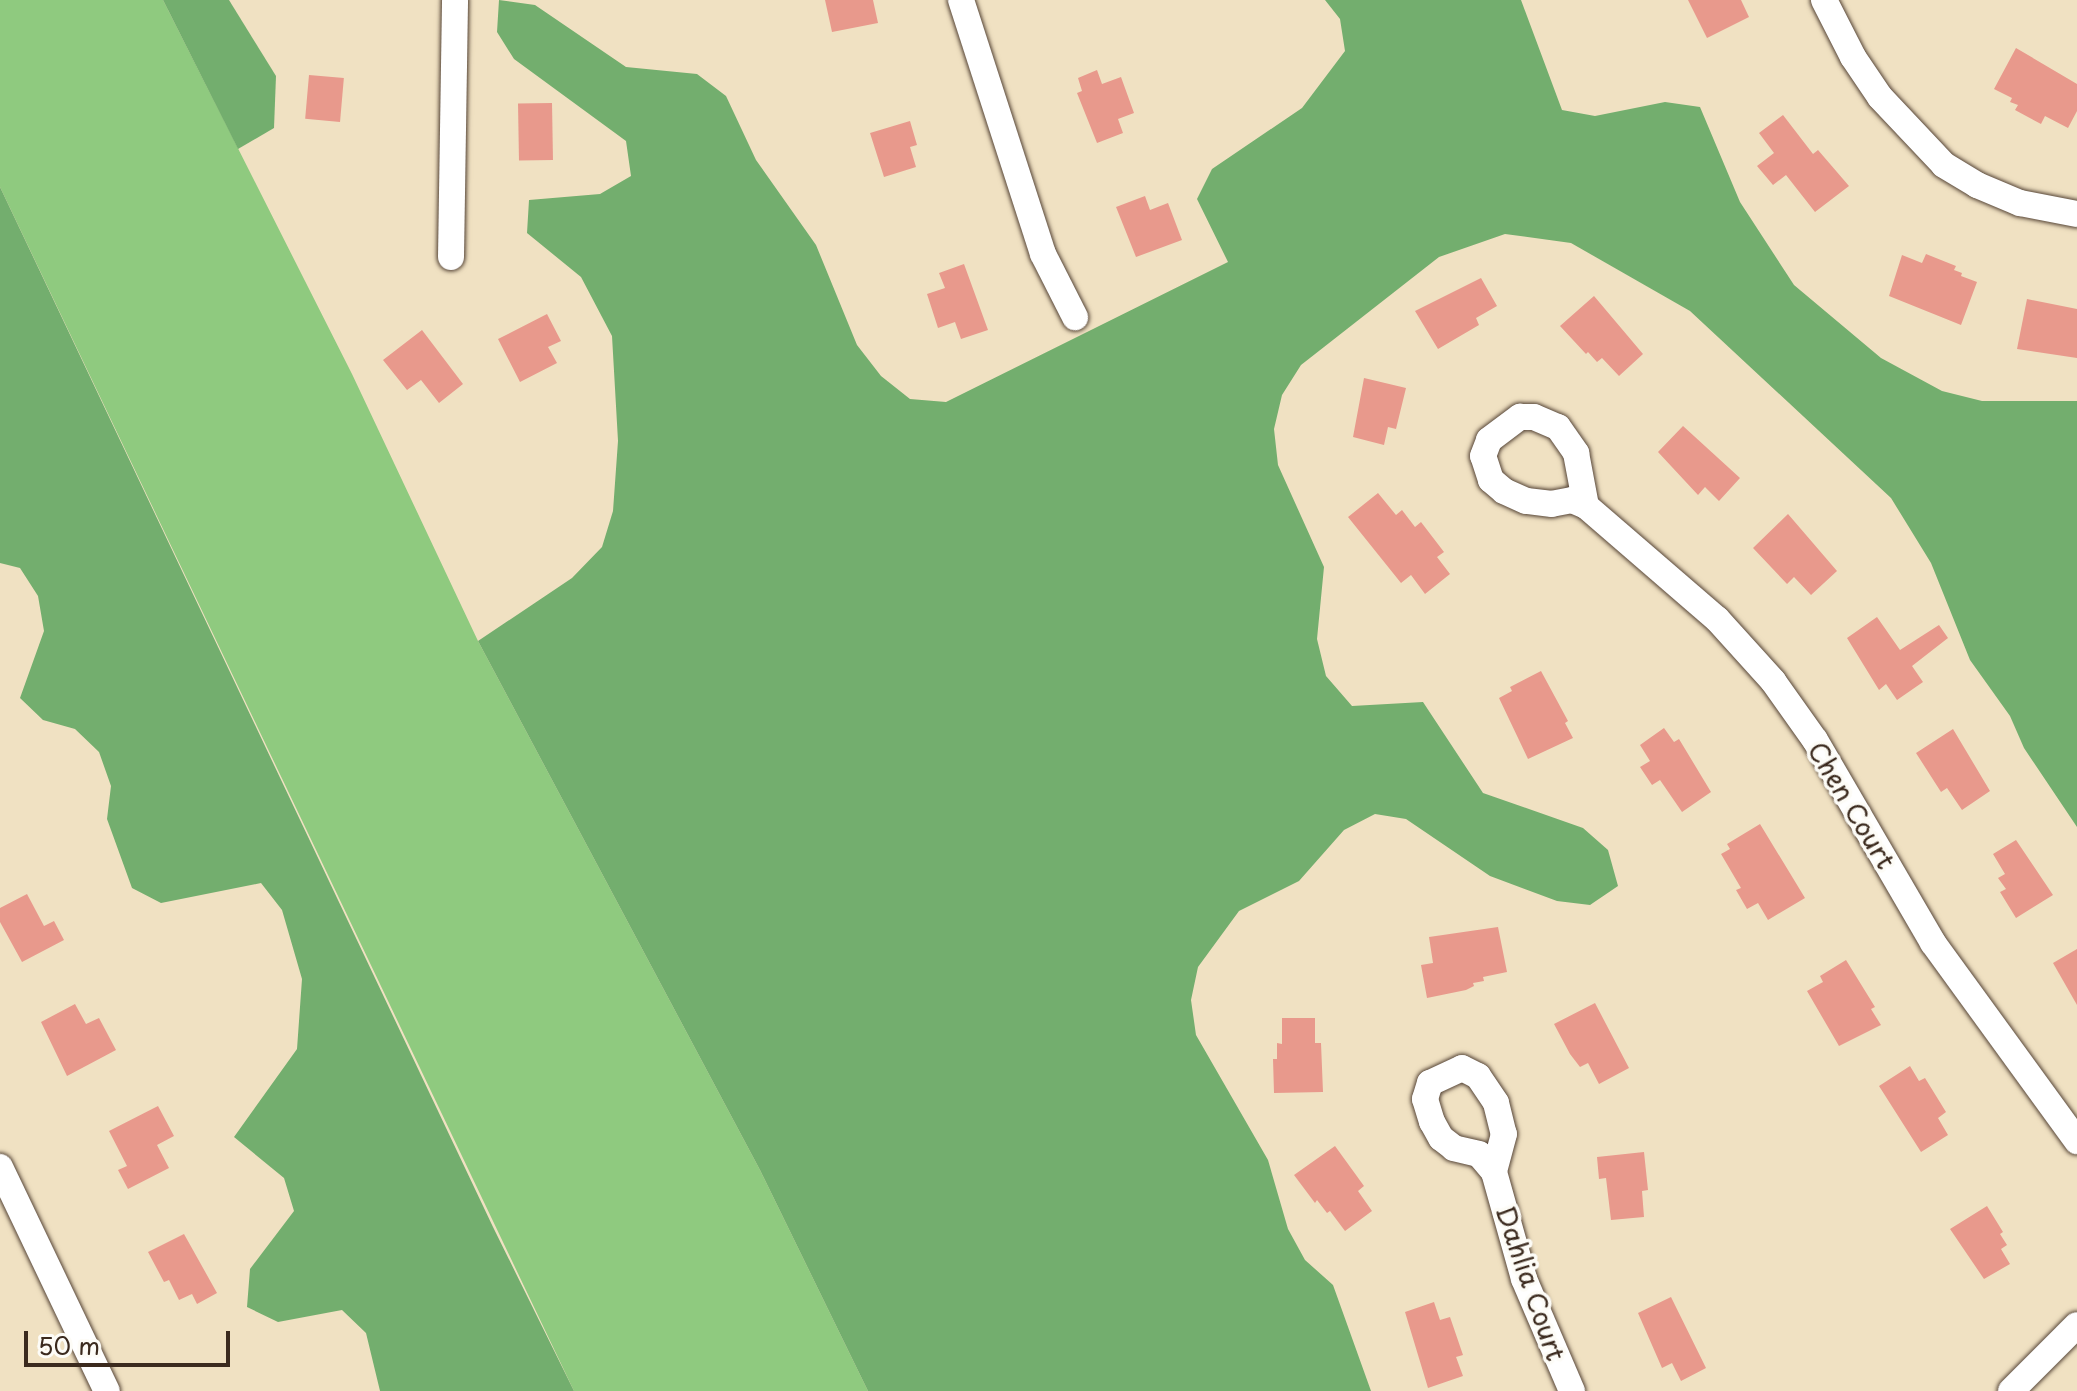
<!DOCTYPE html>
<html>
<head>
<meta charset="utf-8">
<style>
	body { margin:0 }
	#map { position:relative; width:2077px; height:1391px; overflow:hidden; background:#f0e1c2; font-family:"Playpen Sans",sans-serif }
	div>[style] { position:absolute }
	.green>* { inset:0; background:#8fca7f }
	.forest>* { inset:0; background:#73ae6e }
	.building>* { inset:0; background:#e8998c; transform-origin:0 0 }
	.roads { filter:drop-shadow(0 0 2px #564537) drop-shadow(0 0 2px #564537) }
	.minor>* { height:26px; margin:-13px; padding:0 13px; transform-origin:13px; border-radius:13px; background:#fff }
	span { translate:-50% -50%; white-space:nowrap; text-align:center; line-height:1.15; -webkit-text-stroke:7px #fdfcf7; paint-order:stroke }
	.street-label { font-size:26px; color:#3b2a1e }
	.scale { position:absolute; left:24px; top:1331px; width:206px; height:36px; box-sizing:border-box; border:4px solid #3b2a1e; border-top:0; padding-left:10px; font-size:24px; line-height:28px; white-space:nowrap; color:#3b2a1e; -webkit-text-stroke:6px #fdfcf7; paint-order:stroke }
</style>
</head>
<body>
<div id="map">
	<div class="green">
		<div style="clip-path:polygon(0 0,163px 0,352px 374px,478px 641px,760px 1170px,868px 1391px,574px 1391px,0 187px)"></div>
	</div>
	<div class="forest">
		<div style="clip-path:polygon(163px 0,229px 0,276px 76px,274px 128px,238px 149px)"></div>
		<div style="clip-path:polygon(499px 0,535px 5px,626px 67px,697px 74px,726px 96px,756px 160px,816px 245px,857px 345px,881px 376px,910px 399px,946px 402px,1228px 262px,1197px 199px,1212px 169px,1302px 108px,1345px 51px,1340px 19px,1325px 0,1521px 0,1562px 110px,1595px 116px,1665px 102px,1700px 107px,1740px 202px,1794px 285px,1881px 358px,1942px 391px,1982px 401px,2077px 401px,2077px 827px,2024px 748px,2010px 716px,1970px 660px,1931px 563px,1891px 498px,1690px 311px,1571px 243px,1505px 234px,1439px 257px,1301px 365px,1282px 395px,1274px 429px,1278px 465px,1324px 567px,1317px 639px,1326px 676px,1352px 706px,1423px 702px,1483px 793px,1583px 828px,1608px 850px,1618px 886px,1590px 905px,1557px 901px,1490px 876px,1406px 819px,1375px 814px,1344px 830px,1299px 881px,1239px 911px,1198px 967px,1191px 1000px,1196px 1035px,1268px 1160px,1288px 1229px,1305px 1260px,1333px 1285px,1371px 1391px,868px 1391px,760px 1170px,478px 641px,572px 578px,602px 547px,613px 511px,618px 441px,612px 336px,581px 277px,527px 233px,529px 200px,600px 194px,631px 176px,626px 141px,514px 59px,497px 32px)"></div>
		<div style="clip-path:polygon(0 187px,493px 1227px,574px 1391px,380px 1391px,366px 1333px,342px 1310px,278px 1322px,247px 1307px,250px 1269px,294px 1211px,284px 1178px,234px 1137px,297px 1049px,302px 979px,282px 910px,261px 883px,161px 903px,132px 888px,107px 819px,111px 786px,99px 752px,75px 729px,43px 720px,20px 698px,44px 631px,38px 596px,20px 568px,0 563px)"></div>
	</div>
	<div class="building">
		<div style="clip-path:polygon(825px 0,873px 0,878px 23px,832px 32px)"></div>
		<div style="clip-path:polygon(1688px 0,1741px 0,1749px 17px,1707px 38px)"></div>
		<div style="clip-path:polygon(2016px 48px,2077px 84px,2077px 111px,2068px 128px,2045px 116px,2041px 124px,2015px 110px,2018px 105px,2010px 102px,2012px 98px,1994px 89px)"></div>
		<div style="clip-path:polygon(1097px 70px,1102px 84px,1121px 77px,1134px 113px,1118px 119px,1123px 133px,1097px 143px,1077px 93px,1082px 91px,1078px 78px)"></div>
		<div style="left:309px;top:75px;width:35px;height:44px;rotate:5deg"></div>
		<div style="left:552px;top:103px;width:57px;height:34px;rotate:89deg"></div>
		<div style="clip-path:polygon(1783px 115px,1813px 154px,1818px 150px,1849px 186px,1815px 212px,1786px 175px,1773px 185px,1757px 166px,1774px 153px,1759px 133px)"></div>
		<div style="clip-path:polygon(910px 121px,917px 145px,910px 147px,916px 167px,884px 177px,870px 133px)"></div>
		<div style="clip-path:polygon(1145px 196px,1150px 210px,1168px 203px,1182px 240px,1136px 257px,1116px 207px)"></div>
		<div style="clip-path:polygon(1926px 254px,1956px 266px,1954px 270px,1962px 273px,1961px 276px,1977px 282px,1961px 325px,1889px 296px,1902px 255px,1922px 263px)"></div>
		<div style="clip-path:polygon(964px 264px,988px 330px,961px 339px,955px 322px,938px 328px,927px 294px,945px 288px,939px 273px)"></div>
		<div style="clip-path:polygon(1481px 278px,1497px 306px,1476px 318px,1479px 325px,1438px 349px,1415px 311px)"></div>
		<div style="clip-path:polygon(1594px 296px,1643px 354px,1619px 376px,1602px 358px,1597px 362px,1588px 352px,1586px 354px,1560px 326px)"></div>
		<div style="clip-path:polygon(2027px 299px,2077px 309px,2077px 358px,2017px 349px)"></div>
		<div style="clip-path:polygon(547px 314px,561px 341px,548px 347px,557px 363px,520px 382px,498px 339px)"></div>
		<div style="clip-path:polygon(422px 330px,463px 384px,439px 403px,421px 380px,407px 390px,383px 360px)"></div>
		<div style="clip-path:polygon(1364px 378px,1406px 388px,1396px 429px,1388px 427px,1384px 445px,1353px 437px)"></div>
		<div style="clip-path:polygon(1683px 426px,1740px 478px,1719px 501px,1705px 487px,1698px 495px,1658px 452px)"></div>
		<div style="clip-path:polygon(1378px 493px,1396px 515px,1402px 510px,1415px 527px,1421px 522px,1444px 552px,1437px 557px,1450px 574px,1425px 594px,1411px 575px,1401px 583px,1348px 517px)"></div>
		<div style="clip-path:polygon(1788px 514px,1837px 571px,1811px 595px,1794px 577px,1787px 584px,1753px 548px)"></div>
		<div style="clip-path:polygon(1877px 617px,1900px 650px,1939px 625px,1948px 638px,1912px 666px,1923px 682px,1897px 700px,1886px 684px,1879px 690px,1847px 638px)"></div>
		<div style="clip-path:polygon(1541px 671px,1568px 721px,1565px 723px,1573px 738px,1528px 759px,1499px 698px,1512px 691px,1510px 687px)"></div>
		<div style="clip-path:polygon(1664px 728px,1674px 742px,1679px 739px,1711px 792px,1682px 812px,1660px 780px,1652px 785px,1640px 767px,1650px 761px,1640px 745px)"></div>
		<div style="clip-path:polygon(1953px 729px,1990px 791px,1962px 810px,1947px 788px,1941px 792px,1916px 753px)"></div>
		<div style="clip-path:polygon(1760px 824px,1805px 898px,1768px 920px,1758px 903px,1747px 909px,1736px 890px,1741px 888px,1721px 854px,1730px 849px,1727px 844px)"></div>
		<div style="clip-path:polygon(2016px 840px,2053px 895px,2016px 918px,2000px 892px,2006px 889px,1998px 878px,2005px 874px,1993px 854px)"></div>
		<div style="clip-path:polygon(27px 894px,44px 926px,54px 921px,64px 940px,22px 962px,0 922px,0 908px)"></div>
		<div style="clip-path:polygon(1498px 927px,1507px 972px,1483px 977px,1484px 981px,1473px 983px,1474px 986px,1466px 990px,1427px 998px,1421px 965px,1433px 963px,1429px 937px)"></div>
		<div style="clip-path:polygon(2077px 949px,2077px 1005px,2053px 963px)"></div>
		<div style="clip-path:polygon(1846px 960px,1875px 1007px,1871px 1009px,1881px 1025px,1839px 1046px,1807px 991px,1823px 982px,1820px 976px)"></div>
		<div style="clip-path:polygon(1595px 1003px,1629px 1068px,1599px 1084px,1588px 1063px,1580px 1067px,1570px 1054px,1554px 1024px)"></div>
		<div style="clip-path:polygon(75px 1004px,86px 1024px,99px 1018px,116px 1050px,67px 1076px,41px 1022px)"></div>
		<div style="clip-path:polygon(1282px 1018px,1315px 1018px,1315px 1043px,1321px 1043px,1323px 1092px,1274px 1093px,1273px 1059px,1277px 1059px,1277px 1043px,1282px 1044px)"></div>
		<div style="clip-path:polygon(1910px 1066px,1919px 1081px,1925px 1078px,1946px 1112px,1938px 1118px,1948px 1135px,1921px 1152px,1879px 1086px)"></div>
		<div style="clip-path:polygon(158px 1106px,174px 1136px,157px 1145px,169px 1168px,128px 1189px,118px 1170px,127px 1166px,109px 1131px)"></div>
		<div style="clip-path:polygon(1335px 1146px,1364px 1186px,1358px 1191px,1372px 1211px,1345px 1231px,1330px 1211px,1327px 1213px,1317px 1200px,1315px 1203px,1294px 1175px)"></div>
		<div style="clip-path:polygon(1644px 1152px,1648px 1190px,1642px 1191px,1644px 1217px,1611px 1220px,1606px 1178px,1599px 1179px,1597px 1157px)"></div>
		<div style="clip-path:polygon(1987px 1206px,2003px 1232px,2000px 1234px,2007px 1245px,2001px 1249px,2010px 1264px,1984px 1279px,1950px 1229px)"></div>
		<div style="clip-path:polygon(184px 1234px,217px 1293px,197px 1304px,192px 1294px,179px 1300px,169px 1280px,164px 1282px,148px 1252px)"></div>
		<div style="clip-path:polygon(1671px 1297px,1706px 1368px,1681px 1381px,1672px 1363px,1662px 1368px,1638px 1313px)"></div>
		<div style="clip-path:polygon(1434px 1302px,1440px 1320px,1450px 1317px,1463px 1355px,1456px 1357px,1463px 1376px,1428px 1388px,1405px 1312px)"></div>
	</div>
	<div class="roads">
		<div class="minor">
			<div style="left:961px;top:0;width:267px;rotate:72.1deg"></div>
			<div style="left:1043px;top:254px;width:71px;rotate:63.1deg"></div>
			<div style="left:1824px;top:0;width:64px;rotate:63deg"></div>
			<div style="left:1853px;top:57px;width:48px;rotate:56deg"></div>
			<div style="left:1880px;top:97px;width:93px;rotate:46.7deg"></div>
			<div style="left:1944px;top:165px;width:39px;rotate:31deg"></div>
			<div style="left:1977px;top:185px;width:47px;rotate:22.7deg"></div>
			<div style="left:2020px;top:203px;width:58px;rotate:10.9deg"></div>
			<div style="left:451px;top:257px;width:257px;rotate:-89.1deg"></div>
			<div style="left:1520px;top:417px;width:14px"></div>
			<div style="left:1534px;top:417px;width:26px;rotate:23deg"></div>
			<div style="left:1558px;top:427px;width:32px;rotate:55deg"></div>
			<div style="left:1576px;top:453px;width:54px;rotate:79.3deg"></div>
			<div style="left:1586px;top:506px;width:15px;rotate:-157deg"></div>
			<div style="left:1572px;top:500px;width:20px;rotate:169deg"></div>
			<div style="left:1552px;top:504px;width:26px;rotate:-173deg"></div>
			<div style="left:1526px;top:501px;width:24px;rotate:-156deg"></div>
			<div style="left:1504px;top:491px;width:17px;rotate:-140deg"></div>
			<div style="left:1491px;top:480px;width:25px;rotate:-108deg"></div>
			<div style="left:1483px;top:456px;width:17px;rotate:-69deg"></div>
			<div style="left:1489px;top:440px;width:39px;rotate:-37deg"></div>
			<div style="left:1586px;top:506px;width:173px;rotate:40.8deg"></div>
			<div style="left:1717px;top:619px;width:84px;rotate:47.9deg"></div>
			<div style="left:1773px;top:681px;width:72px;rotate:54.6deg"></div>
			<div style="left:1815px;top:740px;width:235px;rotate:59.8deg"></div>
			<div style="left:1933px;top:943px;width:245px;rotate:54deg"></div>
			<div style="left:1462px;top:1068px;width:18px;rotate:27deg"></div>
			<div style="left:1478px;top:1076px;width:32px;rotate:56deg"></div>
			<div style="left:1496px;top:1103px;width:32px;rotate:76deg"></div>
			<div style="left:1504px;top:1134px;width:39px;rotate:105deg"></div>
			<div style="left:1494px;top:1172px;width:23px;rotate:-130deg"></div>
			<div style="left:1479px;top:1154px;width:26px;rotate:-167deg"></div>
			<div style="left:1454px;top:1148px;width:16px;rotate:-142deg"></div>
			<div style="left:1441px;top:1138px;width:18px;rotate:-119deg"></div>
			<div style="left:1432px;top:1122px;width:24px;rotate:-107deg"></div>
			<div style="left:1425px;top:1099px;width:17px;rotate:-73deg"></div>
			<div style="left:1430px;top:1083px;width:35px;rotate:-25deg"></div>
			<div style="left:0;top:1167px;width:248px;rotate:64.5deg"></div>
			<div style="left:1494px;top:1172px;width:111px;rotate:74.3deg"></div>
			<div style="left:1524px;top:1279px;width:122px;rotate:66.8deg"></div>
			<div style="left:2011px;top:1391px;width:93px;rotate:-45deg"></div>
		</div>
	</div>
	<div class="street-label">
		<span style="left:1852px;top:805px;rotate:59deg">Chen Court</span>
		<span style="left:1531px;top:1283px;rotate:71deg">Dahlia Court</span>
	</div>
	<div class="scale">50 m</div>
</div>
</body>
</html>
